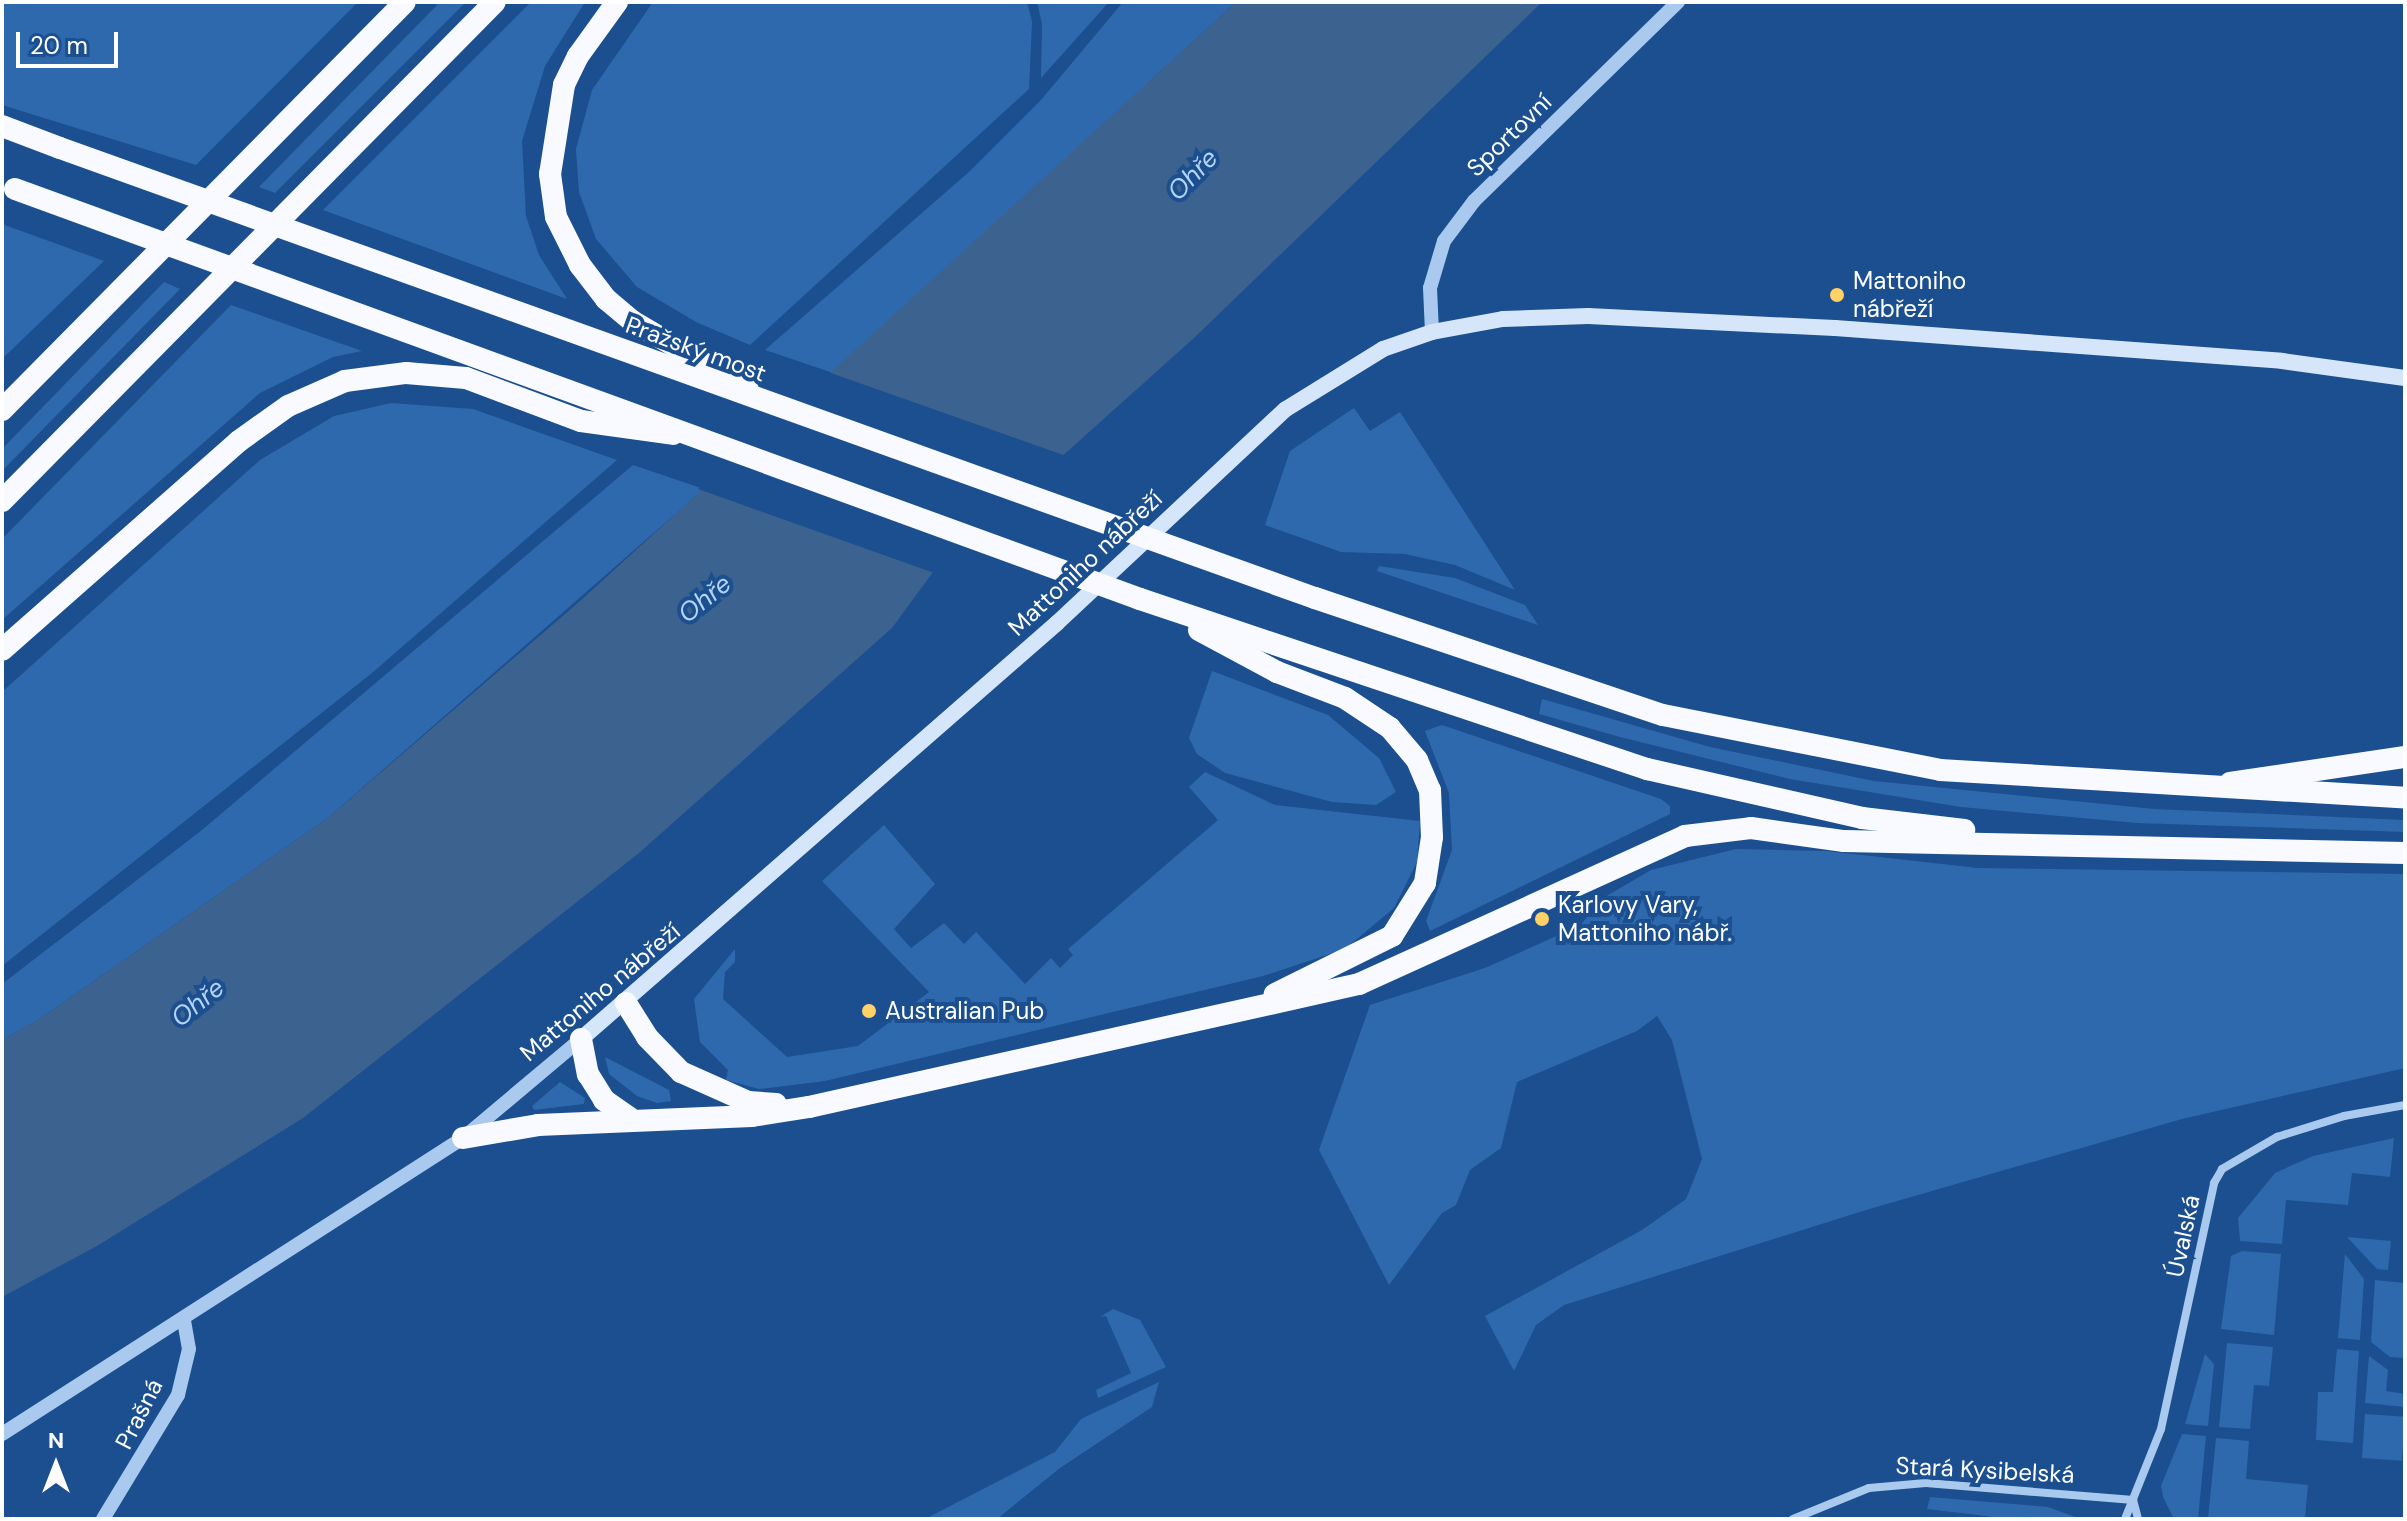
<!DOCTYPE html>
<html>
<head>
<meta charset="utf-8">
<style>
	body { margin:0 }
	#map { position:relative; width:2407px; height:1521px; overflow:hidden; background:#1b4f8f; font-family:"DM Sans",sans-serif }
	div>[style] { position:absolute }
	.green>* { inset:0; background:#2e69ad; transform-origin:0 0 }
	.water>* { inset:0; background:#3c6290 }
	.pier>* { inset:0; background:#1b4f8f }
	.minor>* { height:8px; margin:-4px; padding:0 4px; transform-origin:4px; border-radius:4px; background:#a9c9ee }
	.tertiary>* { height:14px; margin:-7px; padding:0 7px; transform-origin:7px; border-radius:7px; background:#a9c9ee }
	.secondary>* { height:16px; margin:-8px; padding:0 8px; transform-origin:8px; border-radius:8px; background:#d6e6fa }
	.trunk>* { height:22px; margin:-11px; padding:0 11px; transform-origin:11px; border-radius:11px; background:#f8faff }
	.trunk-bridge>* { height:22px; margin:-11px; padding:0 11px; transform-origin:11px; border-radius:11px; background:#f8faff }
	.dots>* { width:22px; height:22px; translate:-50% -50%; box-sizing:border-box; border:4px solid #1b4f8f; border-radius:50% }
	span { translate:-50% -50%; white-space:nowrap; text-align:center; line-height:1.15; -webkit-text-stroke:8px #1b4f8f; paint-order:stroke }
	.street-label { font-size:24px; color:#fff }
	.poi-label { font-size:24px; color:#fff }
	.left { translate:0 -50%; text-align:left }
	.water-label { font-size:26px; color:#b5d3f5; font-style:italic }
	.frame { position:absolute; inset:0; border:4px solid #fff; pointer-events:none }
	.north { position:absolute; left:16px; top:1425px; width:80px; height:80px; -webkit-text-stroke:6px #1b4f8f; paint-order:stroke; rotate:0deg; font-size:22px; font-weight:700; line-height:32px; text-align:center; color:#fff }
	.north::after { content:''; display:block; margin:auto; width:28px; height:36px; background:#fff; clip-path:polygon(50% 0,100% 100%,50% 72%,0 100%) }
	.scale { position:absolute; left:16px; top:32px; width:102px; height:36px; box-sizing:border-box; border:4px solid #fff; border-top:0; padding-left:10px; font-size:24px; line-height:28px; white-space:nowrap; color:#fff; -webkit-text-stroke:6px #1b4f8f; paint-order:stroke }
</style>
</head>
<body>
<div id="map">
	<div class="green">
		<div style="clip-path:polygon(2px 2px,358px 2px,196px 165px,2px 105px)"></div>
		<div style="clip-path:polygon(440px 2px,466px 2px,275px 193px,259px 187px)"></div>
		<div style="clip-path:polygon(531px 2px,585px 2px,545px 66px,522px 141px,526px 216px,539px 255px,567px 299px,323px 210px)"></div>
		<div style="clip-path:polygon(653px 2px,1027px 2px,1032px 22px,1029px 89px,750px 345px,696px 322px,637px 287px,596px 239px,579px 192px,576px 149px,592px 90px)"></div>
		<div style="clip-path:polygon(1037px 2px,1109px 2px,1041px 78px,1042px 24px)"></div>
		<div style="clip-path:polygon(1123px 2px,1236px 2px,833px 373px,765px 350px,970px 171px,1041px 100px)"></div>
		<div style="clip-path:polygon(2px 224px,104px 261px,2px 359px)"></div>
		<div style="clip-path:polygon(164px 282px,180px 289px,2px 471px,2px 449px)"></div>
		<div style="clip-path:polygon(231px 305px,362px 351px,333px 357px,260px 393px,2px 620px,2px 539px)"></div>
		<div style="clip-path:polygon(391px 403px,473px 409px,617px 460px,372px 673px,2px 966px,2px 692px,260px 460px,334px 416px)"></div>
		<div style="clip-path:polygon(1354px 408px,1370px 431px,1400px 412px,1515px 590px,1455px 565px,1405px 554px,1341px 552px,1265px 525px,1290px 451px)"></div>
		<div style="clip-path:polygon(633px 465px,704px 489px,329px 817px,38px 1020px,2px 1040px,2px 984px,202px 830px)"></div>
		<div style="clip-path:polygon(1379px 566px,1455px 578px,1525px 605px,1538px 625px,1377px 571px)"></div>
		<div style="clip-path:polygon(1212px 671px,1328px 715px,1379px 758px,1396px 792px,1376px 805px,1332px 802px,1225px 773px,1197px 754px,1189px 738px)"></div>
		<div style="clip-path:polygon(1542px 699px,1710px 747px,1874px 781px,2154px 809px,2405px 820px,2405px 832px,2137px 823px,1961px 807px,1790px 779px,1620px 737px,1539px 714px)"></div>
		<div style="clip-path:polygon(1442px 725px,1661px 799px,1670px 806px,1670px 814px,1430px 931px,1426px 921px,1452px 850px,1449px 793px,1425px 731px)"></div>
		<div style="clip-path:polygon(1205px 772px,1275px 805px,1420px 821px,1417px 862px,1394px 908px,1345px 949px,1263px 976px,825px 1081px,759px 1089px,726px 1080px,728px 1070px,700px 1042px,694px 999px,735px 949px,735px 962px,725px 972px,723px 999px,787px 1057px,858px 1046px,929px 992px,822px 881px,884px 825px,935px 884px,894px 929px,911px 948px,944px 923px,964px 944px,976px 932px,1025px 984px,1051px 958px,1060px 968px,1073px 955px,1068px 949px,1218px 820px,1189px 787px)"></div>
		<div style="clip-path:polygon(1736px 849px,1826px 851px,1978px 868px,2405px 874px,2405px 1068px,2182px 1119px,1866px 1210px,1564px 1305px,1536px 1325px,1514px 1371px,1485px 1316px,1642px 1230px,1686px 1199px,1702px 1159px,1672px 1040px,1657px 1016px,1637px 1031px,1517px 1082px,1501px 1148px,1470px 1170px,1456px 1205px,1442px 1213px,1389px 1285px,1319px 1150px,1370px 1005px,1485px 968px,1581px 925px,1598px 901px,1651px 870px)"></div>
		<div style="clip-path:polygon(605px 1057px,669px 1090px,671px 1101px,657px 1103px,637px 1096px,609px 1074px)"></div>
		<div style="clip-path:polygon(560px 1082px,585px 1098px,584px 1104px,534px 1110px,532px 1106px)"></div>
		<div style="clip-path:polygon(2394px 1138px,2390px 1177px,2352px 1173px,2348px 1205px,2286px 1200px,2282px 1244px,2240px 1241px,2238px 1218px,2275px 1173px,2313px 1156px)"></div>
		<div style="clip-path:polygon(2347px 1237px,2391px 1241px,2388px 1270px,2377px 1269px)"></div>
		<div style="clip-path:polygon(2242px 1251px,2281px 1254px,2274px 1335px,2221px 1329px,2231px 1256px)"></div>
		<div style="clip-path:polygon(2345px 1254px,2364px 1279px,2360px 1340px,2338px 1338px)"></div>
		<div style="clip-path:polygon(2375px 1280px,2405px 1283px,2405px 1358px,2390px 1357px,2371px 1342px)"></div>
		<div style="clip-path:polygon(1113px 1309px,1140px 1320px,1166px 1367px,1098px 1398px,1096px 1390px,1131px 1373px,1106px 1316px,1100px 1317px)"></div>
		<div style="clip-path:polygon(2227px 1343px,2273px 1347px,2269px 1386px,2254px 1385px,2250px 1429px,2219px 1427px)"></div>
		<div style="clip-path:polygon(2337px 1349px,2359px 1351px,2353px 1443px,2316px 1440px,2318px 1392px,2333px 1392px)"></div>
		<div style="clip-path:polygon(2205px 1354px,2214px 1364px,2208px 1426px,2185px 1424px)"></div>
		<div style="clip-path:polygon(2369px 1356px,2388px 1370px,2386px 1391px,2405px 1394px,2405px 1407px,2365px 1403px)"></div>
		<div style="clip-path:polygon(1159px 1382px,1152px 1407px,1060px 1468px,997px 1519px,925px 1519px,1055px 1452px,1081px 1419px)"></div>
		<div style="left:2365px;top:1414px;width:40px;height:44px;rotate:4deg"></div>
		<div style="clip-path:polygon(2182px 1434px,2206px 1436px,2198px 1519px,2174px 1519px,2163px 1497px,2161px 1486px)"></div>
		<div style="clip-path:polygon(2216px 1438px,2249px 1441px,2246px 1479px,2308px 1485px,2305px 1518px,2314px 1519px,2208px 1519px)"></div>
		<div style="clip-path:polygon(1930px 1497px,2048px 1507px,2081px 1519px,2011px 1519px,1927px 1509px)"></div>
	</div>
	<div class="water">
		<div style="clip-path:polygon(1236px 2px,1542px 2px,1194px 338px,933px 572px,892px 628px,639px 853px,303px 1118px,97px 1246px,2px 1297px,2px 1040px,38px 1020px,329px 817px,579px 602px)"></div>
	</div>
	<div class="pier">
		<div style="clip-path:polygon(828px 372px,1066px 456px,937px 574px,698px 489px)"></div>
	</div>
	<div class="minor">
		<div style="left:1793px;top:1519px;width:82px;rotate:-22.2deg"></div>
		<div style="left:1869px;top:1488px;width:57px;rotate:-5deg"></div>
		<div style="left:1926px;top:1483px;width:208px;rotate:4.7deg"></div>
		<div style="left:2133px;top:1500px;width:20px;rotate:75deg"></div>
		<div style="left:2125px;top:1519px;width:97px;rotate:-68.2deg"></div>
		<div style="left:2161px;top:1429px;width:252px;rotate:-77.8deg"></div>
		<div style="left:2214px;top:1183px;width:16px;rotate:-60deg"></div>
		<div style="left:2222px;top:1169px;width:64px;rotate:-30.2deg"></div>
		<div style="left:2277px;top:1137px;width:70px;rotate:-17.4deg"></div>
		<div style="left:2344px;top:1116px;width:62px;rotate:-10.2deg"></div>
	</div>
	<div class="tertiary">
		<div style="left:1432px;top:332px;width:44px;rotate:-92.6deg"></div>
		<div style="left:1430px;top:288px;width:49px;rotate:-73.4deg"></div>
		<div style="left:1444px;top:241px;width:50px;rotate:-53.1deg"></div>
		<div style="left:1474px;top:201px;width:285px;rotate:-44.3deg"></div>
		<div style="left:2px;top:1434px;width:548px;rotate:-32.7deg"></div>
		<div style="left:463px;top:1138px;width:154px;rotate:-40deg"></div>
		<div style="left:103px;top:1519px;width:145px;rotate:-58.8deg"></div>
		<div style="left:178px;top:1395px;width:47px;rotate:-76.6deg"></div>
		<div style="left:189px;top:1349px;width:29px;rotate:-100deg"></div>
	</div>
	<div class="secondary">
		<div style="left:581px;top:1039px;width:632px;rotate:-41.15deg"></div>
		<div style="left:1057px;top:623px;width:313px;rotate:-43.1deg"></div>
		<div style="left:1286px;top:409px;width:114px;rotate:-31.7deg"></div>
		<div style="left:1383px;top:349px;width:52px;rotate:-19.1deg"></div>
		<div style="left:1432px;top:332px;width:72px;rotate:-10.4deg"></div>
		<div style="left:1503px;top:319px;width:85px;rotate:-2deg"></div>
		<div style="left:1588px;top:316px;width:247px;rotate:2.8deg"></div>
		<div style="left:1835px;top:328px;width:448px;rotate:4.2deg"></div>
		<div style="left:2282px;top:361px;width:124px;rotate:7.9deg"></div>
	</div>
	<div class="trunk">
		<div style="left:617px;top:2px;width:67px;rotate:125.8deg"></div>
		<div style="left:578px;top:56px;width:32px;rotate:116deg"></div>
		<div style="left:564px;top:85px;width:90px;rotate:98.9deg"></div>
		<div style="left:550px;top:174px;width:43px;rotate:82.1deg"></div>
		<div style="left:556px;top:217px;width:54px;rotate:63.4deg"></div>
		<div style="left:580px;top:265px;width:43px;rotate:52.6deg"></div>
		<div style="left:606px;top:299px;width:34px;rotate:40deg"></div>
		<div style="left:632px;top:321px;width:134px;rotate:30.4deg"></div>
		<div style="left:2px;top:126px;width:62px;rotate:20.8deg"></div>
		<div style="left:2px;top:410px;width:573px;rotate:-45.35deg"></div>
		<div style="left:2px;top:501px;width:701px;rotate:-45.35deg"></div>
		<div style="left:1315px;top:598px;width:367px;rotate:18.6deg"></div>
		<div style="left:1663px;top:715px;width:282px;rotate:11.2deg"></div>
		<div style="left:1940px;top:770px;width:466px;rotate:3.4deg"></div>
		<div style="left:1140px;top:599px;width:535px;rotate:18.54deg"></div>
		<div style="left:1647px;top:769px;width:221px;rotate:12.8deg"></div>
		<div style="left:1862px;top:818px;width:103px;rotate:6.7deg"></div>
		<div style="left:1199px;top:630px;width:89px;rotate:28.3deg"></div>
		<div style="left:1277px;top:672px;width:73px;rotate:20.9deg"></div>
		<div style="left:1345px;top:698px;width:54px;rotate:33.7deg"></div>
		<div style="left:1390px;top:728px;width:42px;rotate:49.8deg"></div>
		<div style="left:1417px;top:760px;width:33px;rotate:67deg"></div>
		<div style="left:1430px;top:790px;width:47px;rotate:87.6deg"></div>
		<div style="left:1432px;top:837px;width:47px;rotate:98.7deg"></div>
		<div style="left:1425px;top:883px;width:62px;rotate:121.9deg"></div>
		<div style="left:1392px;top:936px;width:131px;rotate:153.6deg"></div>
		<div style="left:2px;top:650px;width:316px;rotate:-41.4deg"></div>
		<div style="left:239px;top:441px;width:60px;rotate:-35.5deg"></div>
		<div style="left:288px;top:406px;width:62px;rotate:-23.7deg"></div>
		<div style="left:345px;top:381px;width:62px;rotate:-7.5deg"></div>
		<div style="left:406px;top:373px;width:60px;rotate:4.8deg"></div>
		<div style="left:466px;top:378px;width:123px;rotate:20.5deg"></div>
		<div style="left:581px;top:421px;width:93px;rotate:8deg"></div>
		<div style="left:2230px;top:783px;width:177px;rotate:-8.5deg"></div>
		<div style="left:626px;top:1003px;width:40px;rotate:58deg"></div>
		<div style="left:647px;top:1037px;width:49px;rotate:45.8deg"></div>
		<div style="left:681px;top:1072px;width:73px;rotate:24.1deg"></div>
		<div style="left:748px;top:1102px;width:28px;rotate:4deg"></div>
		<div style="left:581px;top:1039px;width:36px;rotate:79deg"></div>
		<div style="left:588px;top:1074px;width:31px;rotate:58deg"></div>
		<div style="left:604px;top:1100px;width:32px;rotate:35deg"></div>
		<div style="left:463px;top:1138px;width:76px;rotate:-9.8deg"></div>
		<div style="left:538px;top:1125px;width:214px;rotate:-2.4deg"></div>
		<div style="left:752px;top:1116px;width:58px;rotate:-9deg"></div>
		<div style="left:809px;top:1107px;width:564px;rotate:-12.61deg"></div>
		<div style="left:1359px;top:984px;width:358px;rotate:-24.4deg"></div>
		<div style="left:1685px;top:836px;width:66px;rotate:-6.9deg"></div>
		<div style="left:1751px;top:828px;width:94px;rotate:8deg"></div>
		<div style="left:1844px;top:841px;width:561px;rotate:1.23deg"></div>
	</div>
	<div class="trunk-bridge">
		<div style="left:60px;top:148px;width:1333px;rotate:19.73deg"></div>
		<div style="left:15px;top:189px;width:1197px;rotate:20.02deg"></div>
	</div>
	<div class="dots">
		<div style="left:1837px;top:295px;background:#ffd166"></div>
		<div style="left:1542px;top:919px;background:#ffd166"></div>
		<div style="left:869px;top:1011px;background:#ffd166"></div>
	</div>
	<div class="street-label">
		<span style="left:1509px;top:135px;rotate:-44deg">Sportovní</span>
		<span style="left:696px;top:349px;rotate:20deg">Pražský most</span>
		<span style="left:1085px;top:563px;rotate:-43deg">Mattoniho nábřeží</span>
		<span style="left:600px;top:992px;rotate:-40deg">Mattoniho nábřeží</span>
		<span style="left:2183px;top:1236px;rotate:-78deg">Úvalská</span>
		<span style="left:139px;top:1414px;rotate:-63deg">Prašná</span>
		<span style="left:1985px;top:1470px;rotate:3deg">Stará Kysibelská</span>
	</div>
	<div class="poi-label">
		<span class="left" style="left:1853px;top:295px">Mattoniho<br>nábřeží</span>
		<span class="left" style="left:1558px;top:919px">Karlovy Vary,<br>Mattoniho nábř.</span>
		<span class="left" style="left:885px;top:1011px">Australian Pub</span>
	</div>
	<div class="water-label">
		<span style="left:1193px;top:175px;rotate:-46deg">Ohře</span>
		<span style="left:705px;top:599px;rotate:-39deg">Ohře</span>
		<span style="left:198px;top:1003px;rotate:-39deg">Ohře</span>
	</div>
	<div class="frame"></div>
	<div class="north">N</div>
	<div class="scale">20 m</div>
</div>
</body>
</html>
